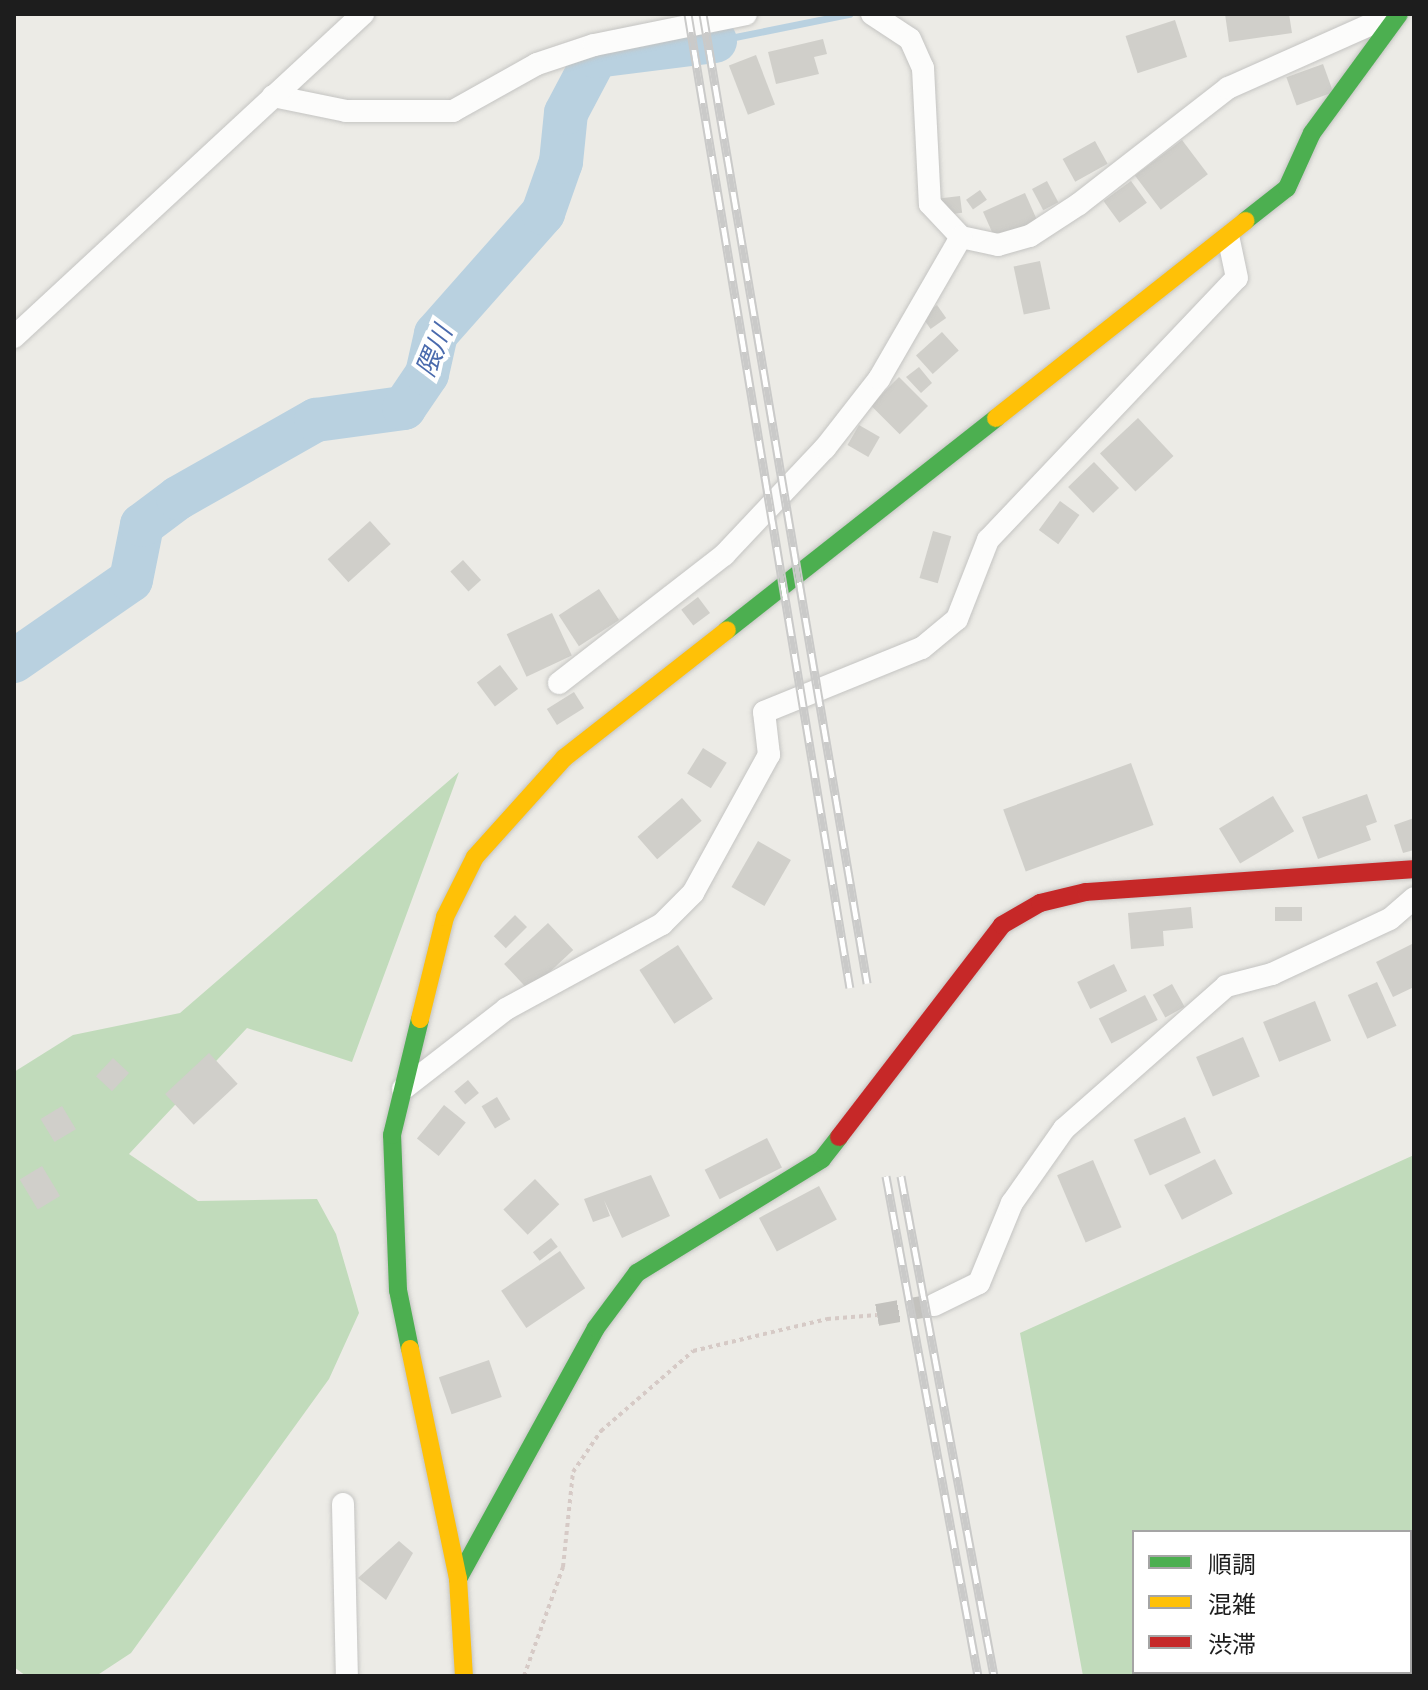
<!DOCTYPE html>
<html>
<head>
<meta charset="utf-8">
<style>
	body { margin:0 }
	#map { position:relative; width:1428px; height:1690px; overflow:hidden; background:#ecebe6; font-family:"Noto Sans","Noto Sans JP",sans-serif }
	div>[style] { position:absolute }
	.forest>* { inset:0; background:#c1dbbb }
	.stream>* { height:7px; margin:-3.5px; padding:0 3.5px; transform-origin:3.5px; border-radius:3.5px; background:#b9d1e0 }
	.river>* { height:44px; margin:-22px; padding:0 22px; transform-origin:22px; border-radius:22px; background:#b9d1e0 }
	.building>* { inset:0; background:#d0cfca; transform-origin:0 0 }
	.street-tunnel>* { height:22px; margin-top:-11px; transform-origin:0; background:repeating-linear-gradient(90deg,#c3c2be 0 22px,transparent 0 33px) }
	.path>* { height:4px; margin-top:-2px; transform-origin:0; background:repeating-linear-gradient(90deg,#d6cac6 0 4px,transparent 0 8px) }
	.roads { filter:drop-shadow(0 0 2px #c4c4c2) drop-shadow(0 0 2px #c4c4c2) }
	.street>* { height:22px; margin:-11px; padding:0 11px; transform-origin:11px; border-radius:11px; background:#fcfcfb }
	.fast>* { height:18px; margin:-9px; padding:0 9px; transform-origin:9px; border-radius:9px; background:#4caf50 }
	.slow>* { height:18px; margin:-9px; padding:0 9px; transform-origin:9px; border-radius:9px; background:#ffc107 }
	.jam>* { height:18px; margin:-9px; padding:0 9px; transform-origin:9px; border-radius:9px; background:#c62828 }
	.rail>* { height:9px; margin-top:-4.5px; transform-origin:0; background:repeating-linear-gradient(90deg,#fff 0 18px,#cacac9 0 36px); box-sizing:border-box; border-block:2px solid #cacac9 }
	span { translate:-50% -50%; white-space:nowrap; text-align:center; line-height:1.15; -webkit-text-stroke:8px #fff; paint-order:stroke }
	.water-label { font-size:26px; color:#4a6aad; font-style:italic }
	.frame { position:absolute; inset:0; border:16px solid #1d1d1d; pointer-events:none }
	.legend { position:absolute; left:1132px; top:1530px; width:280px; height:144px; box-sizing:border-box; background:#fff; border:2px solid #a5a5a5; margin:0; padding:10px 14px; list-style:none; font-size:24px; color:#1d1d1d }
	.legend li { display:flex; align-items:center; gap:16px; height:40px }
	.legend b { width:40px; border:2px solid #a5a5a5 }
</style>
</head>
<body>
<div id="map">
	<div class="forest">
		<div style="clip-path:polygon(459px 772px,352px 1062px,247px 1028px,129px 1154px,198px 1201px,317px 1199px,336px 1234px,359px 1313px,329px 1379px,131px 1653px,96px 1676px,26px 1676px,14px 1667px,14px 1072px,73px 1035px,180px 1013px)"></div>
		<div style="clip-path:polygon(evenodd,1414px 1155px,1414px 1676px,1083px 1676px,1020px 1333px,1414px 1155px,1134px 1532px,1410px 1532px,1410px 1672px,1134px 1672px,1134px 1532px)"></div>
	</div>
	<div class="stream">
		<div style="left:715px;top:41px;width:137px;rotate:-11.4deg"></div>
	</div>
	<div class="river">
		<div style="left:14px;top:661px;width:142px;rotate:-34.7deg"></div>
		<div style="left:131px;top:580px;width:56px;rotate:-78.7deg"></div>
		<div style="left:142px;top:525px;width:45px;rotate:-36.9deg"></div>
		<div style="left:178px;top:498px;width:159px;rotate:-29.5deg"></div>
		<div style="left:316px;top:420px;width:89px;rotate:-7.8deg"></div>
		<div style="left:404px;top:408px;width:41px;rotate:-55.9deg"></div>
		<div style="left:427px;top:374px;width:41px;rotate:-77.3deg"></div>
		<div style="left:436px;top:334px;width:162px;rotate:-48.5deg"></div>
		<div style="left:543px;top:213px;width:54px;rotate:-70.6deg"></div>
		<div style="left:561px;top:162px;width:49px;rotate:-84.2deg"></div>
		<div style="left:566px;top:113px;width:64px;rotate:-62.2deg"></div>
		<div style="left:596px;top:56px;width:120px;rotate:-7.2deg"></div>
	</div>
	<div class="building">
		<div style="clip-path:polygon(1225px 14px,1289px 14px,1292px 33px,1229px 42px)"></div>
		<div style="left:1175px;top:20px;width:39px;height:52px;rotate:72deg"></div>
		<div style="clip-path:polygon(823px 39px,827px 54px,814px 57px,819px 74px,776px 84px,768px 52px)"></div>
		<div style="left:756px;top:55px;width:53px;height:29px;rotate:69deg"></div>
		<div style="left:1323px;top:64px;width:30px;height:39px;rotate:70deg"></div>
		<div style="left:1182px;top:140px;width:43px;height:59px;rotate:53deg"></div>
		<div style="left:1095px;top:141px;width:26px;height:37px;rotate:61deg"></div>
		<div style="left:1047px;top:181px;width:24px;height:17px;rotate:62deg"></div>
		<div style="left:1131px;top:181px;width:27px;height:34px;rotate:54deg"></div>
		<div style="left:980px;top:190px;width:12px;height:17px;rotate:55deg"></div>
		<div style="left:1025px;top:193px;width:30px;height:46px;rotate:66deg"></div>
		<div style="left:960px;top:196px;width:17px;height:19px;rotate:83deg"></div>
		<div style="left:1040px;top:261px;width:49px;height:27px;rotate:78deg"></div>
		<div style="left:937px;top:305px;width:16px;height:19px;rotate:55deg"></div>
		<div style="left:942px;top:332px;width:25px;height:35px;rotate:48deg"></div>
		<div style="clip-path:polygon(919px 367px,932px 383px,921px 393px,906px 377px)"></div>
		<div style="left:899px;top:377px;width:41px;height:40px;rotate:45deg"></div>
		<div style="left:1138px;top:418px;width:52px;height:52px;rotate:47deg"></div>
		<div style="left:859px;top:425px;width:24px;height:23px;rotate:30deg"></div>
		<div style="left:1094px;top:462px;width:36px;height:36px;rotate:46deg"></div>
		<div style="left:1060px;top:501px;width:24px;height:36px;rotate:36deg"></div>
		<div style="left:370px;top:521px;width:31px;height:57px;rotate:48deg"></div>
		<div style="left:933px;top:531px;width:19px;height:49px;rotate:16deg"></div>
		<div style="left:463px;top:560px;width:27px;height:17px;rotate:48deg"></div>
		<div style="left:599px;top:589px;width:37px;height:48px;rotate:57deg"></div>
		<div style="left:698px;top:597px;width:20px;height:21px;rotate:53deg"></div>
		<div style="left:552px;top:613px;width:47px;height:50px;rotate:65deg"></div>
		<div style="left:500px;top:665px;width:30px;height:29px;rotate:53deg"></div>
		<div style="left:574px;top:692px;width:19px;height:32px;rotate:58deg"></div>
		<div style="left:703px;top:748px;width:28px;height:30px;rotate:32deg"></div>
		<div style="left:1131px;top:763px;width:66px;height:136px;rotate:70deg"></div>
		<div style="clip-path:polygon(1367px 794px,1377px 822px,1366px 826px,1371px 840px,1318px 859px,1302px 817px)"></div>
		<div style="left:1273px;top:796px;width:41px;height:63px;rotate:59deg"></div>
		<div style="left:682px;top:798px;width:30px;height:59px;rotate:49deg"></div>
		<div style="clip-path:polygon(1414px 818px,1414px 850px,1403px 853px,1394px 825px)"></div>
		<div style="left:758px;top:841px;width:38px;height:53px;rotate:30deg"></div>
		<div style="clip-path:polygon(1191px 907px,1193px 928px,1163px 931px,1164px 946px,1131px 949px,1128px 913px)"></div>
		<div style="left:1275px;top:907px;width:27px;height:14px"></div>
		<div style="left:515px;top:915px;width:17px;height:30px;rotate:45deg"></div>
		<div style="left:548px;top:923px;width:37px;height:60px;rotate:47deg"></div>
		<div style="clip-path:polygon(1414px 943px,1414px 987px,1393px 997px,1376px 962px)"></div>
		<div style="left:678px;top:945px;width:64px;height:46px;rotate:57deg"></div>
		<div style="left:1114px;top:964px;width:30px;height:41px;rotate:64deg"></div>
		<div style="left:1377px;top:982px;width:48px;height:32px;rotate:66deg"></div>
		<div style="left:1172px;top:984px;width:26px;height:22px;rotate:61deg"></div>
		<div style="left:1145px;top:995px;width:28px;height:52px;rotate:63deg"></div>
		<div style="left:1315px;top:1001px;width:43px;height:56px;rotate:68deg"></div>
		<div style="left:1243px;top:1037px;width:43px;height:51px;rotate:67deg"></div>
		<div style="left:209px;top:1053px;width:42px;height:60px;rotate:47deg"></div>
		<div style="left:113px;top:1058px;width:22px;height:25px;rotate:43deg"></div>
		<div style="left:468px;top:1080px;width:17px;height:18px;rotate:50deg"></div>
		<div style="left:497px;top:1097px;width:26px;height:18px;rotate:59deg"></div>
		<div style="left:444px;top:1105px;width:28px;height:43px;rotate:39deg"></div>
		<div style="left:62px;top:1106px;width:27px;height:25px;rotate:59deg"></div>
		<div style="left:1185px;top:1117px;width:39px;height:56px;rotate:66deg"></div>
		<div style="left:767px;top:1138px;width:33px;height:70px;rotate:63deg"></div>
		<div style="left:1215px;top:1159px;width:39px;height:57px;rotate:63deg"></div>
		<div style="left:1093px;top:1160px;width:73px;height:39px;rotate:67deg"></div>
		<div style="left:42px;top:1166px;width:35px;height:26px;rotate:59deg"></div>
		<div style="clip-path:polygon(651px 1175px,670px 1216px,622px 1238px,604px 1200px,610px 1216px,593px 1222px,584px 1199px)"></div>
		<div style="left:535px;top:1179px;width:35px;height:44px;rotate:46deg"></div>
		<div style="left:819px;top:1186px;width:38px;height:68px;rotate:62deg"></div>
		<div style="left:551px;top:1238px;width:11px;height:23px;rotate:52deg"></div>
		<div style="left:560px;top:1251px;width:45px;height:71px;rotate:56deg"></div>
		<div style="left:489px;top:1360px;width:39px;height:53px;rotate:71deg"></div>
		<div style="clip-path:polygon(399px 1541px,413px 1553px,386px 1600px,358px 1578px)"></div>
	</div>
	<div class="street-tunnel">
		<div style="left:877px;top:1315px;width:58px;rotate:-10deg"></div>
	</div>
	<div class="path">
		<div style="left:524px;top:1676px;width:116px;rotate:-70.3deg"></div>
		<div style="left:563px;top:1567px;width:96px;rotate:-84deg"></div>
		<div style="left:573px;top:1472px;width:50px;rotate:-55.7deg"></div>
		<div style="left:601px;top:1431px;width:122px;rotate:-41deg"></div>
		<div style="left:693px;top:1351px;width:138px;rotate:-13.4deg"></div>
		<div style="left:827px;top:1319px;width:50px;rotate:-4.6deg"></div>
	</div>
	<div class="roads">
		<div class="street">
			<div style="left:872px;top:14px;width:45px;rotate:33.3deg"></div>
			<div style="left:910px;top:39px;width:32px;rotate:66deg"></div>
			<div style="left:923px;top:68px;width:136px;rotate:87.1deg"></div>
			<div style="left:930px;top:204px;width:45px;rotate:46.8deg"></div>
			<div style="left:961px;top:237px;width:38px;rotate:12deg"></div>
			<div style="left:998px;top:245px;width:33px;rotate:-16deg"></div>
			<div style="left:1030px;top:236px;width:59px;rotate:-33.1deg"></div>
			<div style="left:1079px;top:204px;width:189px;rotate:-37.9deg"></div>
			<div style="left:1228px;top:88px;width:182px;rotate:-24deg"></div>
			<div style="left:273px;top:96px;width:75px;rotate:11.6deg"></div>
			<div style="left:346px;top:111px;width:107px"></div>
			<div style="left:453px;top:111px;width:96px;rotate:-29.2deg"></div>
			<div style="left:537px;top:64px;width:60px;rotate:-18.4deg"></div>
			<div style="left:594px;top:45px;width:155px;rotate:-11.5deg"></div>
			<div style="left:14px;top:337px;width:476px;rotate:-42.8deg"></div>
			<div style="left:559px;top:683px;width:209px;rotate:-37.8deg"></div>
			<div style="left:724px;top:555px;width:147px;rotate:-46.7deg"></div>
			<div style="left:825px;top:448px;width:88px;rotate:-52deg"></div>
			<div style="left:879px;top:379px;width:164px;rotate:-60deg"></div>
			<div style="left:403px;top:1089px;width:130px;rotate:-37.8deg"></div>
			<div style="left:506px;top:1009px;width:178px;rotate:-28.6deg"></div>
			<div style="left:662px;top:924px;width:44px;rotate:-45deg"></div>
			<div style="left:693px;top:893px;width:158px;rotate:-61.2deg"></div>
			<div style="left:769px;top:755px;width:43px;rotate:-96.6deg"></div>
			<div style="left:764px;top:712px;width:170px;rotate:-22.1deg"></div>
			<div style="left:922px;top:648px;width:45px;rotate:-39.6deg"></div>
			<div style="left:957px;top:619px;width:85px;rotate:-68.6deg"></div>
			<div style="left:988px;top:540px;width:361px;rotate:-46.5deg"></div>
			<div style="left:1237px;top:278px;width:39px;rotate:-102deg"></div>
			<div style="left:934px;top:1305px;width:50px;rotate:-26.1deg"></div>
			<div style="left:979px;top:1283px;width:87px;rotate:-67.6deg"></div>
			<div style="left:1012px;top:1203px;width:90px;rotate:-54.9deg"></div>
			<div style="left:1064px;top:1129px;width:216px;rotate:-41.4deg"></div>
			<div style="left:1226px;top:986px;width:48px;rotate:-14.6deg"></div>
			<div style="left:1272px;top:974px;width:130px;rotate:-25deg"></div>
			<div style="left:1390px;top:919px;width:32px;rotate:-41deg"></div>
			<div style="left:343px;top:1504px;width:172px;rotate:88.7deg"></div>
		</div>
		<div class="fast">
			<div style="left:1245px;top:221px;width:53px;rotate:-38.2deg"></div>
			<div style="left:1287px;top:188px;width:60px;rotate:-65.6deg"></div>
			<div style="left:1312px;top:133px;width:147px;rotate:-53.8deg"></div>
			<div style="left:727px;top:630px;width:342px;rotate:-38.2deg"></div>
			<div style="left:410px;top:1349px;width:60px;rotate:-101.5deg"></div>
			<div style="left:398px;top:1290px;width:155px;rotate:-92.2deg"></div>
			<div style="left:392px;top:1135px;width:119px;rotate:-76.4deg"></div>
			<div style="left:458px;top:1579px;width:286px;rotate:-61.2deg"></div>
			<div style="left:596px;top:1328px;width:69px;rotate:-53.3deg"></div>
			<div style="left:637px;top:1273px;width:217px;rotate:-31.6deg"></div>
			<div style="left:822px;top:1159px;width:28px;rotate:-52deg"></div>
		</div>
		<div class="slow">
			<div style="left:996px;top:418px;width:318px;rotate:-38.3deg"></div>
			<div style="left:420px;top:1019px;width:105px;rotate:-76.2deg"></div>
			<div style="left:445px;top:917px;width:67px;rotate:-63.4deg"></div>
			<div style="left:475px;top:857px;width:133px;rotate:-48deg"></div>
			<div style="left:564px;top:758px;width:207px;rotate:-38.1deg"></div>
			<div style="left:410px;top:1349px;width:235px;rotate:78.2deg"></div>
			<div style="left:458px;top:1579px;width:97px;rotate:86.5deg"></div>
		</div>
		<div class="jam">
			<div style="left:839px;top:1137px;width:267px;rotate:-52.4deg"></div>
			<div style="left:1002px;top:925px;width:44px;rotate:-30.1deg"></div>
			<div style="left:1040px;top:903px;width:47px;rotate:-13.4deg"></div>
			<div style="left:1086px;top:892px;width:329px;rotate:-4deg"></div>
		</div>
	</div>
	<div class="rail">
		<div style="left:688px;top:14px;width:987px;rotate:80.56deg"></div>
		<div style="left:703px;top:14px;width:983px;rotate:80.39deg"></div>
		<div style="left:886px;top:1176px;width:508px;rotate:79.57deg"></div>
		<div style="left:901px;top:1176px;width:509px;rotate:79.46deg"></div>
	</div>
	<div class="water-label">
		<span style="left:434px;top:351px;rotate:-67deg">隈川</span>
	</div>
	<div class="frame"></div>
	<ul class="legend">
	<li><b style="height:10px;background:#4caf50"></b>順調</li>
	<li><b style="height:10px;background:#ffc107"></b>混雑</li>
	<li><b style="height:10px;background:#c62828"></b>渋滞</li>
	</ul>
</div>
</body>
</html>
